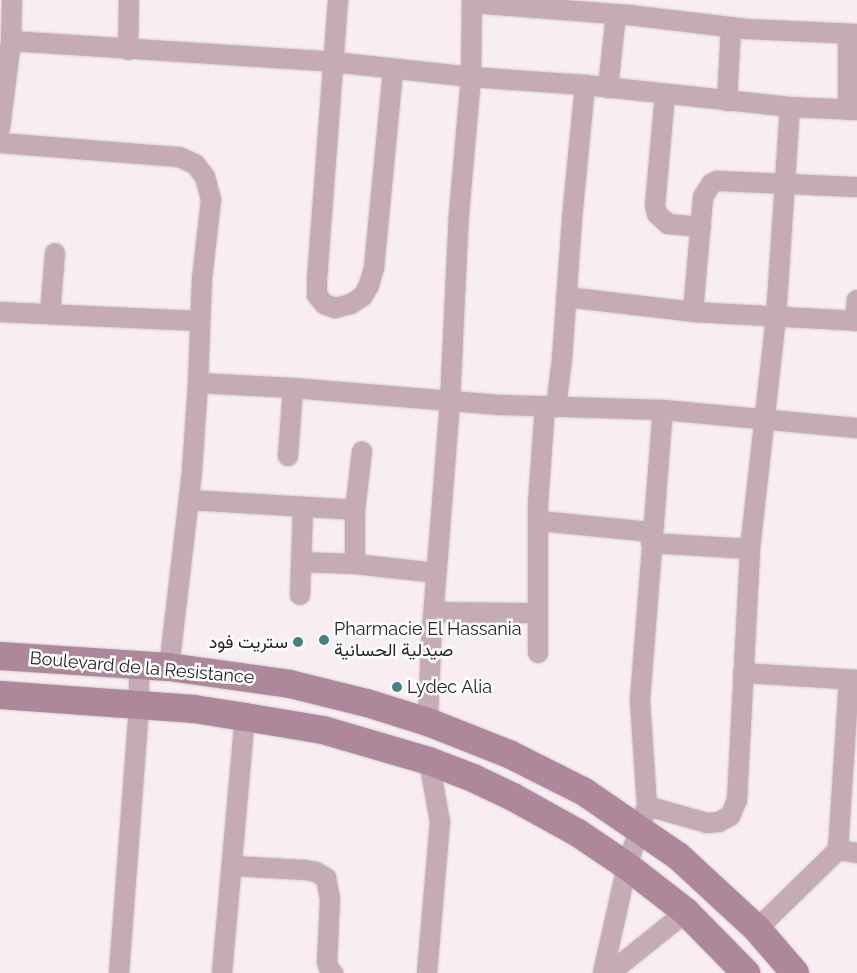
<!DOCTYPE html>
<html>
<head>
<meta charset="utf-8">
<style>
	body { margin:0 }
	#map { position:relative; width:857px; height:973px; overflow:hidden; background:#f8eef2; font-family:Raleway,Vazirmatn,sans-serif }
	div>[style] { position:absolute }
	.roads { filter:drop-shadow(0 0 1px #d2cacd) drop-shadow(0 0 1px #d2cacd) }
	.street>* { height:20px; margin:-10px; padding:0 10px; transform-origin:10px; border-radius:10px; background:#c4abb6 }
	.secondary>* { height:28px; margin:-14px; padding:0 14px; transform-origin:14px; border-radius:14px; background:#ad889a }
	.dots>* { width:14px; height:14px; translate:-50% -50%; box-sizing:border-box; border:2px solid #fff; border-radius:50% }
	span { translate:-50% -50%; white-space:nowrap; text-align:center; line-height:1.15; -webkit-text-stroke:5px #fff; paint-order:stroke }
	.poi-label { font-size:18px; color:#272426 }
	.left { translate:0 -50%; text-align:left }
	.right { translate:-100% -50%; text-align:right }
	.street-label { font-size:18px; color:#272426 }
</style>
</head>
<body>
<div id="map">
	<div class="roads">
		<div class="street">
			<div style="left:338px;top:0;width:278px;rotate:94.3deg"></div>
			<div style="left:317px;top:277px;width:18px;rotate:90deg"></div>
			<div style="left:317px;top:295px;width:11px;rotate:52deg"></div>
			<div style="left:324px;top:304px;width:12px;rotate:20deg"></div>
			<div style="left:335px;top:308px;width:16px;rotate:-14deg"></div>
			<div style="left:351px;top:304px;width:14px;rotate:-34deg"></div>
			<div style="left:363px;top:296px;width:13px;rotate:-61deg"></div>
			<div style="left:369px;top:285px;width:18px;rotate:-74deg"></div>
			<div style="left:374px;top:268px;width:200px;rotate:-84.5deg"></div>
			<div style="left:472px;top:3px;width:157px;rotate:4.4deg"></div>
			<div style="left:629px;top:15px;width:118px;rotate:6.8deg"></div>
			<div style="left:746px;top:29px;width:111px;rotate:2.6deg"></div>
			<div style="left:848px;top:35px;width:75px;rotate:90deg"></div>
			<div style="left:11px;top:41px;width:323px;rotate:3.7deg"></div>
			<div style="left:333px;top:62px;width:139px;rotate:6.2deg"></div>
			<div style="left:471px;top:77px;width:114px;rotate:4deg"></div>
			<div style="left:585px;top:85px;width:206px;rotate:6.1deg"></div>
			<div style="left:790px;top:107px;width:67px;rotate:2.6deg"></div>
			<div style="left:128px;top:50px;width:50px;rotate:-88.9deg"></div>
			<div style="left:608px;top:88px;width:74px;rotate:-83.8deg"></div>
			<div style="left:665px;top:94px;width:111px;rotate:95.1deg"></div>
			<div style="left:655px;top:205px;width:9px;rotate:77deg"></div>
			<div style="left:657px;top:214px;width:15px;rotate:42deg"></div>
			<div style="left:668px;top:224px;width:33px;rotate:5deg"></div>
			<div style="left:727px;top:101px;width:74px;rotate:-86.9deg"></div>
			<div style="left:0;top:128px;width:88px;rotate:-82.8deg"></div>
			<div style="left:11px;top:41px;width:41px;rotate:-88.6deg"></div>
			<div style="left:0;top:143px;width:180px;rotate:4.5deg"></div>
			<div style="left:179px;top:157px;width:17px;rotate:24deg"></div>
			<div style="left:195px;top:164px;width:16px;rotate:52deg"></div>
			<div style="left:205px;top:177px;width:24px;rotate:75deg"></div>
			<div style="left:211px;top:200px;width:80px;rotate:96.5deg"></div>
			<div style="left:202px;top:279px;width:104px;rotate:92.2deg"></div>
			<div style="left:198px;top:383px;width:89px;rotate:93.9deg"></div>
			<div style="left:192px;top:472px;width:196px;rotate:96.7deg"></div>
			<div style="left:566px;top:297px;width:128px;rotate:6.7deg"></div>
			<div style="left:693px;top:312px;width:164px;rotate:3.1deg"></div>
			<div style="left:0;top:312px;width:200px;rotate:2.6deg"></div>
			<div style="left:693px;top:312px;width:115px;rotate:-85deg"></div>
			<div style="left:703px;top:197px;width:15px;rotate:-58deg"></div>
			<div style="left:711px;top:184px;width:7px;rotate:-27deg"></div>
			<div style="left:717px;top:181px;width:140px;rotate:2.5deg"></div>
			<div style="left:50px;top:314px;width:61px;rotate:-85.3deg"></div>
			<div style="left:855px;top:321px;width:21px;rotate:-85deg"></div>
			<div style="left:198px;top:383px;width:95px;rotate:3deg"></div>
			<div style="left:293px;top:388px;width:210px;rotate:4.7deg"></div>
			<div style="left:502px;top:405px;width:161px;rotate:1.8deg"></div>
			<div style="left:663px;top:410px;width:195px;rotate:5.3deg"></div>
			<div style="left:556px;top:407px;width:48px;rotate:-82.9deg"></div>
			<div style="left:562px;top:359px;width:141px;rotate:-85.9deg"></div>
			<div style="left:572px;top:218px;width:134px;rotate:-84.4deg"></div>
			<div style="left:288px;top:456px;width:68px;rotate:-85.8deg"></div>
			<div style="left:189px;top:500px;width:166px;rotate:3.4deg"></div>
			<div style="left:539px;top:521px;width:114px;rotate:5.6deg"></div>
			<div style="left:651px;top:543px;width:99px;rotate:3.5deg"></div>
			<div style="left:301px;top:562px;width:54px;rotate:2.1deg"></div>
			<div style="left:355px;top:564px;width:81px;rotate:6.3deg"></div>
			<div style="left:355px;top:564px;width:54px;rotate:-90deg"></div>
			<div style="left:355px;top:510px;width:59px;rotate:-83.2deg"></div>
			<div style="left:300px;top:595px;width:87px;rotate:-88deg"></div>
			<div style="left:434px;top:612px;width:103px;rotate:0.6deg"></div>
			<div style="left:538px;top:653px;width:149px;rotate:-90deg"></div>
			<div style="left:538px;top:504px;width:98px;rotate:-85.9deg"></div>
			<div style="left:743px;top:673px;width:114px;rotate:3.5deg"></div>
			<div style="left:428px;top:722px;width:79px;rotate:-87.8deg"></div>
			<div style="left:431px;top:643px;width:242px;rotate:-85.5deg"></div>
			<div style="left:450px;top:402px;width:188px;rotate:-87.3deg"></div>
			<div style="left:459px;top:214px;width:138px;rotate:-85deg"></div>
			<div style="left:471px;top:77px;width:77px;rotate:-89.3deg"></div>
			<div style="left:647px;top:806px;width:62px;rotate:15.8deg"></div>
			<div style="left:707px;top:823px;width:12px;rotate:-5deg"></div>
			<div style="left:719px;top:822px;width:13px;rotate:-29deg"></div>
			<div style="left:730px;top:816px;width:17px;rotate:-66deg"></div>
			<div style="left:737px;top:800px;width:251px;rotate:-87deg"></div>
			<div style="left:750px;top:549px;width:233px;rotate:-83.6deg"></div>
			<div style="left:776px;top:317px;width:210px;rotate:-86.2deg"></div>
			<div style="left:838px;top:850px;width:19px;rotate:9deg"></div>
			<div style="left:233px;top:866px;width:72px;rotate:3.2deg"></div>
			<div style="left:305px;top:870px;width:11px;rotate:10deg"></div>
			<div style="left:316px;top:872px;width:12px;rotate:31deg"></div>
			<div style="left:326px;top:878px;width:21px;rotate:79deg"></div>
			<div style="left:330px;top:899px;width:63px;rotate:92.7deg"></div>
			<div style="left:327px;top:962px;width:9px;rotate:72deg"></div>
			<div style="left:330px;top:971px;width:4px;rotate:34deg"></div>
			<div style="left:757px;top:929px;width:113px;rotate:-44.3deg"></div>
			<div style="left:838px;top:850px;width:170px;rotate:-86.3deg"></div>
			<div style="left:119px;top:973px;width:268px;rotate:-85.7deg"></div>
			<div style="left:139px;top:706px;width:42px;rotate:-90deg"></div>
			<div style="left:222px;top:973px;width:257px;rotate:-84.9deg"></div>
			<div style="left:427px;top:973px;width:152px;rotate:-85.1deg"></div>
			<div style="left:440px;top:822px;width:62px;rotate:-100.2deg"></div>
			<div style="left:603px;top:973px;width:110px;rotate:-77.4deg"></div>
			<div style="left:627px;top:866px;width:63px;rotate:-71.6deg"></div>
			<div style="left:647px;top:806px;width:106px;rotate:-93.8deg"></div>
			<div style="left:640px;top:700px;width:291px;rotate:-85.5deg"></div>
			<div style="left:610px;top:973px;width:97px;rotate:-38.8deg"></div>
		</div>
		<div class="secondary">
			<div style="left:0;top:656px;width:169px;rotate:3.7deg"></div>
			<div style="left:169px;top:667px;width:122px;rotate:8deg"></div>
			<div style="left:290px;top:684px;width:79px;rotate:13.9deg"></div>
			<div style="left:367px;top:703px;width:64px;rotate:17.3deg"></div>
			<div style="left:428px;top:722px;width:87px;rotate:21.6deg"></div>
			<div style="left:509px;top:754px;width:83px;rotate:26.6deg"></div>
			<div style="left:583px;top:791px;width:115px;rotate:34.4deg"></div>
			<div style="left:678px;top:856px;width:108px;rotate:42.7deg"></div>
			<div style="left:757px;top:929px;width:58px;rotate:49.2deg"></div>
			<div style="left:0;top:695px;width:195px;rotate:4.1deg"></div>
			<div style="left:194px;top:709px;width:52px;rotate:8.9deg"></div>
			<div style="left:245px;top:717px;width:79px;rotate:9.5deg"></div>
			<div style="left:323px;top:730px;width:110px;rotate:16.3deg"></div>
			<div style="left:429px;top:761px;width:47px;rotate:21.1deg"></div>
			<div style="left:473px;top:778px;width:44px;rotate:25.4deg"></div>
			<div style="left:513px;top:797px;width:74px;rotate:29deg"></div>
			<div style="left:578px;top:833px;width:59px;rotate:34deg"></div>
			<div style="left:627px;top:866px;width:75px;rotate:37.9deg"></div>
			<div style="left:686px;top:912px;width:86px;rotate:45.5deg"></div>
		</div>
	</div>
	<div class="dots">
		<div style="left:324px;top:640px;background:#3f857e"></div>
		<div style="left:298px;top:642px;background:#3f857e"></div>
		<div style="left:397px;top:687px;background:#3f857e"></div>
	</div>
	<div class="poi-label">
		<span class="left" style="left:334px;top:640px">Pharmacie El Hassania<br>صيدلية الحسانية</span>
		<span class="right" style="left:288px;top:642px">ستريت فود</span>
		<span class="left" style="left:407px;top:687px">Lydec Alia</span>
	</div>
	<div class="street-label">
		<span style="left:142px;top:668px;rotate:5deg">Boulevard de la Resistance</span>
	</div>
</div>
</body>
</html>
